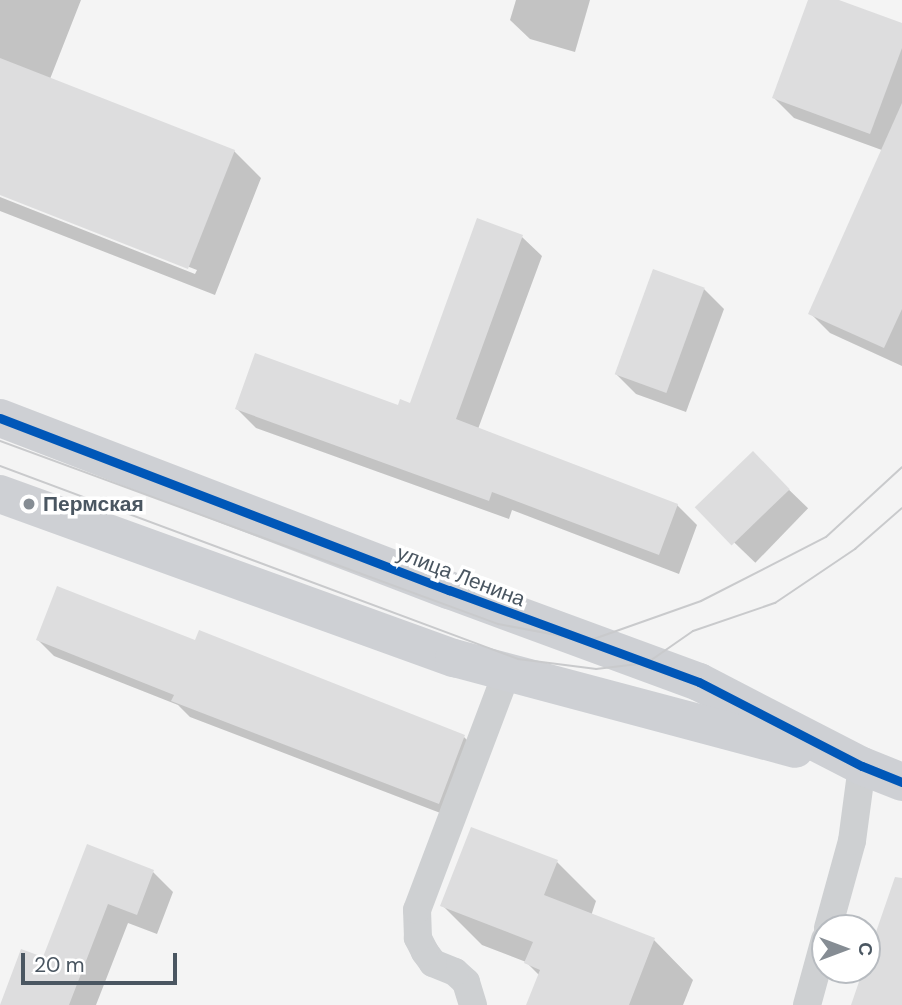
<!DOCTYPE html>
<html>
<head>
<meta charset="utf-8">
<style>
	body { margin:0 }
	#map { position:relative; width:902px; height:1005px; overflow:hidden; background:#f4f4f4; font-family:"DM Sans",sans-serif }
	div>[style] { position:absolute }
	.shadow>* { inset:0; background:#0003; transform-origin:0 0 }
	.building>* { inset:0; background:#ddddde; transform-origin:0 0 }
	.lane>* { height:28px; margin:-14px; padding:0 14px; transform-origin:14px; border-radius:14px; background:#ced0d2 }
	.secondary>* { height:38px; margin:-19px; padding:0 19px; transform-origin:19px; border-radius:19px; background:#ced0d4 }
	.tram>* { height:2px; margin:-1px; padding:0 1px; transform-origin:1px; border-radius:1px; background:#c9cacc }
	.cycleway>* { height:9px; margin:-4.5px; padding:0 4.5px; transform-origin:4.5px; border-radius:4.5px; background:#0057b8 }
	.dots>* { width:19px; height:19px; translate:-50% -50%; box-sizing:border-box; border:4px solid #fff; border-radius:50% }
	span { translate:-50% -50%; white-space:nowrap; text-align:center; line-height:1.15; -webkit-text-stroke:7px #fff; paint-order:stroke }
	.poi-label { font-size:21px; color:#4a5661; font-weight:700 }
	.left { translate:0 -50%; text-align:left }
	.street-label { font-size:21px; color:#4a5661 }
	.north { position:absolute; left:811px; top:914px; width:70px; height:70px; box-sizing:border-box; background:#fff; border:2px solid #b7bbc0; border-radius:50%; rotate:90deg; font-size:19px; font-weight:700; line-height:28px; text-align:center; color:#4a5661 }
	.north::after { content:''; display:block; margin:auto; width:24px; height:32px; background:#868d94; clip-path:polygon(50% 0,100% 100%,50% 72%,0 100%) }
	.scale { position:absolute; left:21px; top:953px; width:156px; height:32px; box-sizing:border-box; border:4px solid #4a5661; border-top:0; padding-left:9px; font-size:21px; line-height:24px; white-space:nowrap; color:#4a5661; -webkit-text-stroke:5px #fff; paint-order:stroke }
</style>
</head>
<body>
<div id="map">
	<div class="shadow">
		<div style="clip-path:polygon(0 0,81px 0,50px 79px,234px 151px,261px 178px,215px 295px,0 211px,0 197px,195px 274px,197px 270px,0 194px)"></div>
		<div style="clip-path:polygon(516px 0,590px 0,575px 52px,530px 39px,510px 20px)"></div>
		<div style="clip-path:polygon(810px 0,833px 0,902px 25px,902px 120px,890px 153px,794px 118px,774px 98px)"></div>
		<div style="clip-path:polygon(902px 174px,902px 366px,830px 333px,810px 313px)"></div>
		<div style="clip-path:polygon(522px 237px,542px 256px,478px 429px,677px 505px,697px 525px,679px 574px,512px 510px,509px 519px,256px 428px,237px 409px,411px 405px)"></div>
		<div style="clip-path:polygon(704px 289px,724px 309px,686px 412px,636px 394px,616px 374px)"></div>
		<div style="left:752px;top:454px;width:78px;height:76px;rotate:44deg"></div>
		<div style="clip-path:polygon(38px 640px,196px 642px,464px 737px,480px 753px,456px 819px,190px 717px,178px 705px,54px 656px)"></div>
		<div style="clip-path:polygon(88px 847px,153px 872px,173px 892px,157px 934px,128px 923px,96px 1005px,5px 1005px,44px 960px)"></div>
		<div style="clip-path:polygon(557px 862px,596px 901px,591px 916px,654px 940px,693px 980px,683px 1005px,528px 1005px,540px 976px,526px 962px,482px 945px,442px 905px)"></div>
	</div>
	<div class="building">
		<div style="clip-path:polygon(808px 0,839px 0,902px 23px,902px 48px,870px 134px,772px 98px)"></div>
		<div style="clip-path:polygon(0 58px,235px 150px,188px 269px,0 195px)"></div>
		<div style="clip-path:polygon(902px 103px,902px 309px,884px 348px,808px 314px)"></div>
		<div style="clip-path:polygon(477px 218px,523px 235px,456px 419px,678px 504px,659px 555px,492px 492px,489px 501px,235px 409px,255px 353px,398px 405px,400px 399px,410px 403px)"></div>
		<div style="left:653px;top:269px;width:55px;height:112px;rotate:20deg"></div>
		<div style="left:753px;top:451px;width:53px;height:81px;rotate:46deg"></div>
		<div style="clip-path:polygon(57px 586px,195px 640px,199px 630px,465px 735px,439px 804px,171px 701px,174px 695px,36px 640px)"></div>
		<div style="clip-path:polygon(471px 827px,558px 860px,544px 895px,655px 938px,629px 1005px,526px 1005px,540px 970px,524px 963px,533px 942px,440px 906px)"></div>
		<div style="clip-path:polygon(87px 844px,154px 870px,137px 915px,108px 904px,69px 1005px,0 1005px,21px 949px,43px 957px)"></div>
		<div style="clip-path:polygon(895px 877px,902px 878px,902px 1005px,851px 1005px,863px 970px,867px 970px,867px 958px)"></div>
	</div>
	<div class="lane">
		<div style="left:828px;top:928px;width:90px;rotate:-74.6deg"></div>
		<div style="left:852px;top:841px;width:76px;rotate:-82.4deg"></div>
		<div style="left:473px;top:1005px;width:24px;rotate:-107deg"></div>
		<div style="left:466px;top:982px;width:15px;rotate:-138deg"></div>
		<div style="left:455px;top:972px;width:24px;rotate:-158deg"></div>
		<div style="left:433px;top:963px;width:14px;rotate:-126deg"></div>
		<div style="left:425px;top:952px;width:16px;rotate:-117deg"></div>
		<div style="left:418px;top:938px;width:28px;rotate:-92deg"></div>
		<div style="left:417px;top:910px;width:252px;rotate:-69.3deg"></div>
		<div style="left:807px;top:1005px;width:68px;rotate:-74.7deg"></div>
	</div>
	<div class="secondary">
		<div style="left:0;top:418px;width:481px;rotate:21deg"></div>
		<div style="left:449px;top:590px;width:266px;rotate:20.2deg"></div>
		<div style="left:699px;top:682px;width:183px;rotate:27.3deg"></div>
		<div style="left:862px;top:766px;width:43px;rotate:21.8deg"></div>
		<div style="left:0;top:494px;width:483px;rotate:19.9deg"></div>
		<div style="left:454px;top:658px;width:353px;rotate:14.9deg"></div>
	</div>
	<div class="tram">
		<div style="left:0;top:441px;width:531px;rotate:20.18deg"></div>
		<div style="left:498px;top:624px;width:92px;rotate:10.7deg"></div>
		<div style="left:588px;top:641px;width:120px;rotate:-19.5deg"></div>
		<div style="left:701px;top:601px;width:140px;rotate:-27.1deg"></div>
		<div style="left:826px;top:537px;width:103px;rotate:-42.6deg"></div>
		<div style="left:0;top:466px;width:553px;rotate:20.43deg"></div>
		<div style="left:518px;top:659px;width:79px;rotate:7.3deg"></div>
		<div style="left:596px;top:669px;width:51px;rotate:-6.7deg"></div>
		<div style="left:647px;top:663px;width:56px;rotate:-34.8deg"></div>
		<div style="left:693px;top:631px;width:87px;rotate:-18.9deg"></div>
		<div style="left:775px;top:603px;width:97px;rotate:-34deg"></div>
		<div style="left:855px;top:549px;width:62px;rotate:-41.1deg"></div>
	</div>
	<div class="cycleway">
		<div style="left:0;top:418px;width:481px;rotate:21deg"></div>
		<div style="left:449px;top:590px;width:266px;rotate:20.2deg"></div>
		<div style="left:699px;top:682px;width:183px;rotate:27.3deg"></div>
		<div style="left:862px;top:766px;width:43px;rotate:21.8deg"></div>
	</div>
	<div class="dots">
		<div style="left:29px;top:504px;background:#868d94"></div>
	</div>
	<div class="poi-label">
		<span class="left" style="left:43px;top:504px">Пермская</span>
	</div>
	<div class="street-label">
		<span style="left:461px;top:576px;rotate:21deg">улица Ленина</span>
	</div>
	<div class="north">С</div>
	<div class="scale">20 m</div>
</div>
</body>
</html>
